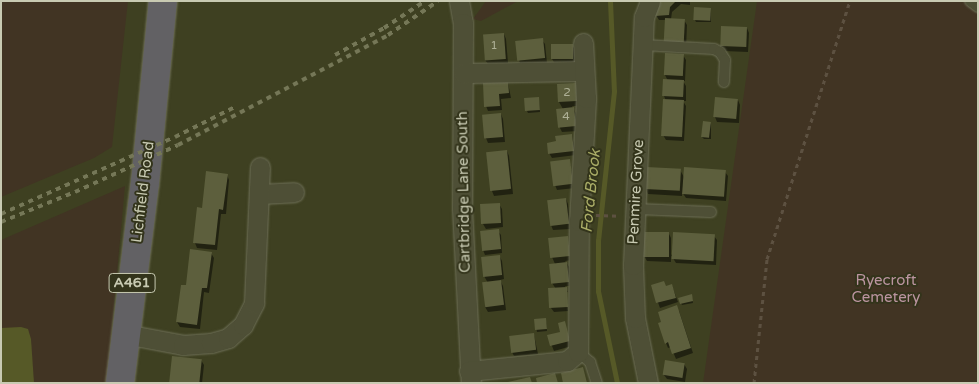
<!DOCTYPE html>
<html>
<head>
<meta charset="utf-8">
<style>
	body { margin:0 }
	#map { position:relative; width:979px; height:384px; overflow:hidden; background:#3e4021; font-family:"Varela Round",sans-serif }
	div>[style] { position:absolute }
	.green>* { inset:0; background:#413423 }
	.water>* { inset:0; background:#565927 }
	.shadow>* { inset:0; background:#0007 }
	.stream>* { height:5px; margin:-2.5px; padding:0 2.5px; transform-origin:2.5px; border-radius:2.5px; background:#565927 }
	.building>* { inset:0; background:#5d5f3d; transform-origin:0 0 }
	.path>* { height:3px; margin-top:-1.5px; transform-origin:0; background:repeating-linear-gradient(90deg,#5d5141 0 4px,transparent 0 8px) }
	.roads { filter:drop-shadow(0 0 1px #6e6f57) drop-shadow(0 0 1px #6e6f57) }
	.service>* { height:10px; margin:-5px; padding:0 5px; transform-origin:5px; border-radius:5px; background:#4e4f36 }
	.minor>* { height:19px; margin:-9.5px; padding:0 9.5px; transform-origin:9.5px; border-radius:9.5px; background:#4e4f36 }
	.trunk>* { height:28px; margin:-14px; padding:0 14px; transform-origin:14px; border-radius:14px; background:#626164 }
	.rail>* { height:4px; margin-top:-2px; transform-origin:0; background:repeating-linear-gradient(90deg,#757757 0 5px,transparent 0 10px) }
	span { translate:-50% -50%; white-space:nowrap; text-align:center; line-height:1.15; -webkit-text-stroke:4px #33341b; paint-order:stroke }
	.number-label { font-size:12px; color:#adaf95 }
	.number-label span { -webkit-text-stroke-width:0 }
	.shield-label span { padding:1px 4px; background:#33341b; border:1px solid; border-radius:4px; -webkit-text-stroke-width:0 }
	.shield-label { font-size:14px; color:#c8cab2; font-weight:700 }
	.street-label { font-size:15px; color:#c8cab2 }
	.park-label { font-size:15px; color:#bb94a0 }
	.water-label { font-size:16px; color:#aaad67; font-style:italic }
	.frame { position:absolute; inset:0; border:2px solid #c8cab2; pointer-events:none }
</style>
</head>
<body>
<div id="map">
	<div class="green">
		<div style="clip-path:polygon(1px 1px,128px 1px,112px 147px,94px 158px,1px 197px)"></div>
		<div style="clip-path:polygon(486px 1px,518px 1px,481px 21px,473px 19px)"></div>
		<div style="clip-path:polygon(757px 1px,978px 1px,978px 383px,703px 383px)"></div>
		<div style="clip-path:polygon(125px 186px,107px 383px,1px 383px,1px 240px)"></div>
	</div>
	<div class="water">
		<div style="clip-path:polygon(21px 327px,28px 329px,31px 339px,34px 383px,1px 383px,1px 328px)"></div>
	</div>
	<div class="shadow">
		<div style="clip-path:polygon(657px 1px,690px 1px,690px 5px,681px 4px,672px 12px,671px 19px,684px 20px,687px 25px,686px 49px,666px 20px,659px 20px,656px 15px)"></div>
		<div style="clip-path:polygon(711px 9px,711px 22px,696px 22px,695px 20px)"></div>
		<div style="clip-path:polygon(747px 28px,749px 33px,748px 52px,724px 51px,721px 46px)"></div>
		<div style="clip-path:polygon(504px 34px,506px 39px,508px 63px,488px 64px,485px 60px)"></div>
		<div style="clip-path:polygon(542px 40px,545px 44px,547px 63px,521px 65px,519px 61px)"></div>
		<div style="clip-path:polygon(572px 45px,575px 50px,575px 63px,555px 64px,552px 59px)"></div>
		<div style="clip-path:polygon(666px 55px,683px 55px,686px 60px,685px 81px,683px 81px,686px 86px,686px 101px,683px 101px,686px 106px,684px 141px,666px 140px,663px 135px,666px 101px,664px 96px,668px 81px,665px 75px)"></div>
		<div style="clip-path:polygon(508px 83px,511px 98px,501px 99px,502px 110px,488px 111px,486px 106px)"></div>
		<div style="clip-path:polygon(575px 84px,579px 106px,572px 106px,576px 113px,578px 131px,562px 132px,560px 128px,563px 109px,559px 102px)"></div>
		<div style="clip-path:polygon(539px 100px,540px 112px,528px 113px,527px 111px)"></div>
		<div style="clip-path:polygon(738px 100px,740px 105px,739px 123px,717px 122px,715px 117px)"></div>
		<div style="clip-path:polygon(501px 114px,503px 119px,505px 142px,488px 143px,486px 138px)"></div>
		<div style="clip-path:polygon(711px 123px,711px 139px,704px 139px,702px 137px)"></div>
		<div style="clip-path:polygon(572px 135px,576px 155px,552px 158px,549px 153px,557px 142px)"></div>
		<div style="clip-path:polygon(507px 151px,509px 156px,513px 194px,494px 196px,492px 191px)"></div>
		<div style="clip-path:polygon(569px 160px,575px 188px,557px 190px,555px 185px)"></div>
		<div style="clip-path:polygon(680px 170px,684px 177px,725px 172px,728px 176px,726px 201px,686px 198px,682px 192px,682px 196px,648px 194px,646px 189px)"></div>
		<div style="clip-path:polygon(227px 175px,229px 180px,226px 214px,221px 214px,217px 250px,197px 248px,195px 243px,203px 209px)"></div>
		<div style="clip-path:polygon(566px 199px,568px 204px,571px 229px,553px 230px,551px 225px)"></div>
		<div style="clip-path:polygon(499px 204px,502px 209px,503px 227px,486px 229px,483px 224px,482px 206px)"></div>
		<div style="clip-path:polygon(498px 231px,501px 235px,502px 253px,485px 255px,483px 250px)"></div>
		<div style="clip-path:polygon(669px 234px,671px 238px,671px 262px,647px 261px,644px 256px)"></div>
		<div style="clip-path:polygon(714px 236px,717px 240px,716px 265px,676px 263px,671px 255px)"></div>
		<div style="clip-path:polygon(567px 237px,572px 260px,565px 261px,570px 268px,571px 286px,565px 286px,568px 292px,566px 292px,568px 311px,554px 312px,551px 308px,556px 289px,552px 283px,555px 264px,552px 257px)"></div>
		<div style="clip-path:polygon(211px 253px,214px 258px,209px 293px,204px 292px,200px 329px,180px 327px,177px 322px,187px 287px)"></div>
		<div style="clip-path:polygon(500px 257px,502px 261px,504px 279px,500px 280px,503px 286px,506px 310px,488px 312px,485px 307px,488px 283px,484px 276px)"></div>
		<div style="clip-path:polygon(652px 286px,672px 286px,678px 302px,660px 308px)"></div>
		<div style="clip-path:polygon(692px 298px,693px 303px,682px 305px,681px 303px)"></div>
		<div style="clip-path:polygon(679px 311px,693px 353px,676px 359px,671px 347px,668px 348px,666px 343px)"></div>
		<div style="clip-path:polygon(535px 320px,546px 321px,547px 331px,537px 332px)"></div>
		<div style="clip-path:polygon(564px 323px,572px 346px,554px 351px,548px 336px,562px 332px)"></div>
		<div style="clip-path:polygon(534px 335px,538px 354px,514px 356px,512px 352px)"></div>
		<div style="clip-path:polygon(201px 360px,204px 365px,202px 383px,171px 383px)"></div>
		<div style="clip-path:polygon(684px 364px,687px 369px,685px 382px,667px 379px,664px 375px)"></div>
	</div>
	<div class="stream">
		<div style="left:610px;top:1px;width:90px;rotate:87.5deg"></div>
		<div style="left:614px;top:91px;width:150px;rotate:96.1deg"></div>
		<div style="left:598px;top:240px;width:51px;rotate:90deg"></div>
		<div style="left:598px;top:291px;width:94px;rotate:78.3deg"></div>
	</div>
	<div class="building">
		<div style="clip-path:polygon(655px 1px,676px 1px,670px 7px,669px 15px,655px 16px)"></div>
		<div style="left:694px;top:7px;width:17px;height:13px;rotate:3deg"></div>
		<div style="left:665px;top:18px;width:20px;height:26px;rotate:3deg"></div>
		<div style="left:721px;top:26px;width:26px;height:20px;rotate:2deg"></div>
		<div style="left:504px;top:33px;width:26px;height:21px;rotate:86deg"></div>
		<div style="left:543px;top:38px;width:20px;height:28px;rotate:84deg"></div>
		<div style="left:573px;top:44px;width:15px;height:22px;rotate:90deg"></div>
		<div style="left:665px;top:53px;width:19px;height:22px;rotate:3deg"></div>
		<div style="left:663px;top:79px;width:21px;height:17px;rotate:3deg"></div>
		<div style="clip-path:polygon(508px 82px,509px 93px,499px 94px,500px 106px,484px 107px,483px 83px)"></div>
		<div style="left:576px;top:83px;width:18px;height:19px;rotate:87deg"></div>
		<div style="left:539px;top:97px;width:13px;height:15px;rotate:86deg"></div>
		<div style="left:715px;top:97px;width:23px;height:20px;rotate:5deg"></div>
		<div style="left:663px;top:99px;width:21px;height:37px;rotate:3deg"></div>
		<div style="left:574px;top:107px;width:19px;height:18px;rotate:84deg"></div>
		<div style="left:501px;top:113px;width:24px;height:19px;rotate:85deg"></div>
		<div style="left:703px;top:121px;width:8px;height:16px;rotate:7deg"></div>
		<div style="clip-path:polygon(572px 134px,574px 151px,548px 154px,547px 143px,556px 141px,555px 136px)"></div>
		<div style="left:507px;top:150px;width:39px;height:21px;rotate:84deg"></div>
		<div style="left:570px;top:159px;width:25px;height:20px;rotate:83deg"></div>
		<div style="left:646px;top:167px;width:35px;height:22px;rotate:3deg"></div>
		<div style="left:684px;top:167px;width:42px;height:27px;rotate:4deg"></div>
		<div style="clip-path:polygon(206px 171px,228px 174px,223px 210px,219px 209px,215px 245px,193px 243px,197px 207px,202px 208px)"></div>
		<div style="left:566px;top:198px;width:26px;height:19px;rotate:83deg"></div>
		<div style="left:500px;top:203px;width:20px;height:20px;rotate:87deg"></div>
		<div style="left:499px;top:229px;width:20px;height:19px;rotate:84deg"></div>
		<div style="left:643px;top:232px;width:26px;height:25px"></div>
		<div style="left:673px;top:232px;width:42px;height:27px;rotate:3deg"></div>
		<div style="left:568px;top:236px;width:20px;height:20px;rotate:84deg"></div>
		<div style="clip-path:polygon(190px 249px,212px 252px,207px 288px,202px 288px,197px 325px,176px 322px,181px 285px,186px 285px)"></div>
		<div style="left:500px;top:255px;width:20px;height:19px;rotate:84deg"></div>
		<div style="left:567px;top:262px;width:20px;height:18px;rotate:84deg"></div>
		<div style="left:501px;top:280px;width:25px;height:19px;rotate:83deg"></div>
		<div style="clip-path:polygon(664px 281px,666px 286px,672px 284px,676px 298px,656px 303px,651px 285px)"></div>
		<div style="left:567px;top:287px;width:20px;height:19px;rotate:87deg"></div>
		<div style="clip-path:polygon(692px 294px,693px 301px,680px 304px,678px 298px)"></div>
		<div style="clip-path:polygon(677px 305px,691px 348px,672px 354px,668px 342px,665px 344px,658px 323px,661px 322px,658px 312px)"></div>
		<div style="left:546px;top:318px;width:11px;height:12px;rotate:85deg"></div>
		<div style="clip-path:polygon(565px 321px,570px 341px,550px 346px,547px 335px,560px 332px,558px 323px)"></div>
		<div style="left:534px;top:333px;width:17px;height:25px;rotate:83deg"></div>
		<div style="left:172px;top:356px;width:30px;height:27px;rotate:6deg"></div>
		<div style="left:665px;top:360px;width:20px;height:15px;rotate:9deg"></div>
		<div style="clip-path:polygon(583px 367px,587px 383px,563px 383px,561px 373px)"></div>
		<div style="clip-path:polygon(555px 373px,558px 383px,537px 383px,536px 378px)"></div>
		<div style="clip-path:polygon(530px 377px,532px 383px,508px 383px,508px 382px)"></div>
	</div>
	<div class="path">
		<div style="left:596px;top:215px;width:23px;rotate:2deg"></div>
		<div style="left:754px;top:383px;width:125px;rotate:-84deg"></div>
		<div style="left:767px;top:259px;width:271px;rotate:-72.2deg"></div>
	</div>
	<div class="roads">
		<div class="service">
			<div style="left:970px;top:1px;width:10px;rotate:37deg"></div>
			<div style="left:643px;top:45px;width:71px;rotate:3.2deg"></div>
			<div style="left:714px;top:49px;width:7px;rotate:27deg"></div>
			<div style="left:720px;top:52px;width:9px;rotate:58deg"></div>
			<div style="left:725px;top:60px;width:22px;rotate:93deg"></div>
			<div style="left:635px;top:209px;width:76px;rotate:2.3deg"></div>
			<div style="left:578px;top:352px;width:16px;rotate:40deg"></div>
			<div style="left:590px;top:362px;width:22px;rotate:72deg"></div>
		</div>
		<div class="minor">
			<div style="left:459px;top:1px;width:22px;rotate:80deg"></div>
			<div style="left:463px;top:23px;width:185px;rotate:90.3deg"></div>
			<div style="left:462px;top:208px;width:175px;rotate:87.1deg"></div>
			<div style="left:463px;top:73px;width:120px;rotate:-1deg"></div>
			<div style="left:260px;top:194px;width:34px;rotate:-3deg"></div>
			<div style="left:125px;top:334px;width:59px;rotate:10.7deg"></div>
			<div style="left:183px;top:345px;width:28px;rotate:-4deg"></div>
			<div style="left:211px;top:343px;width:18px;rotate:-16deg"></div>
			<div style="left:228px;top:338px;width:20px;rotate:-41deg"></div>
			<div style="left:243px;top:325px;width:25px;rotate:-63deg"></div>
			<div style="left:254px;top:303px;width:136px;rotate:-87.5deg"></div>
			<div style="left:469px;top:371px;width:99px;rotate:-5.8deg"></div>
			<div style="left:567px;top:361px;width:14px;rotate:-39deg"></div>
			<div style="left:578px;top:352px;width:131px;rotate:-89.6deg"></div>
			<div style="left:579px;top:221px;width:123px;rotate:-86.7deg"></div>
			<div style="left:586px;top:98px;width:55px;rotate:-93.1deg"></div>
			<div style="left:648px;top:383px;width:66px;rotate:-101.3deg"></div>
			<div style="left:635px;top:318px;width:53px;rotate:-92.2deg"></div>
			<div style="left:633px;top:265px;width:248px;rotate:-87.5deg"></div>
			<div style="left:644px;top:17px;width:17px;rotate:-69deg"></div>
		</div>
		<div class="trunk">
			<div style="left:120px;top:383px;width:202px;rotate:-82.9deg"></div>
			<div style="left:145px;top:183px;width:183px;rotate:-84.4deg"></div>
		</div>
	</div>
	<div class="rail">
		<div style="left:335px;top:55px;width:56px;rotate:-28.9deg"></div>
		<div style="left:384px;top:28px;width:49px;rotate:-33.4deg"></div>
		<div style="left:1px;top:214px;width:190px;rotate:-23.9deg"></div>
		<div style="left:175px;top:137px;width:67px;rotate:-26.6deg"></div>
		<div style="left:1px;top:222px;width:80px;rotate:-22.1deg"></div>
		<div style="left:75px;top:192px;width:113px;rotate:-24.5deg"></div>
		<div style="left:178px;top:145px;width:237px;rotate:-27.6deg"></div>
		<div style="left:388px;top:35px;width:60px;rotate:-34.2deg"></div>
	</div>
	<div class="number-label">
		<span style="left:494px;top:46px">1</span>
		<span style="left:567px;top:93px">2</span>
		<span style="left:566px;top:117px">4</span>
	</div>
	<div class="shield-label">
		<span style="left:132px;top:283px">A461</span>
	</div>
	<div class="street-label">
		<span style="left:143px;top:192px;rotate:-83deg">Lichfield Road</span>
		<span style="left:464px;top:192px;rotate:-91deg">Cartbridge Lane South</span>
		<span style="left:636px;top:192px;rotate:-87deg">Penmire Grove</span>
	</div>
	<div class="park-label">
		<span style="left:886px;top:289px">Ryecroft<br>Cemetery</span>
	</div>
	<div class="water-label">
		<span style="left:591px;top:191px;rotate:-84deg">Ford Brook</span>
	</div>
	<div class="frame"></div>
</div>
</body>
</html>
